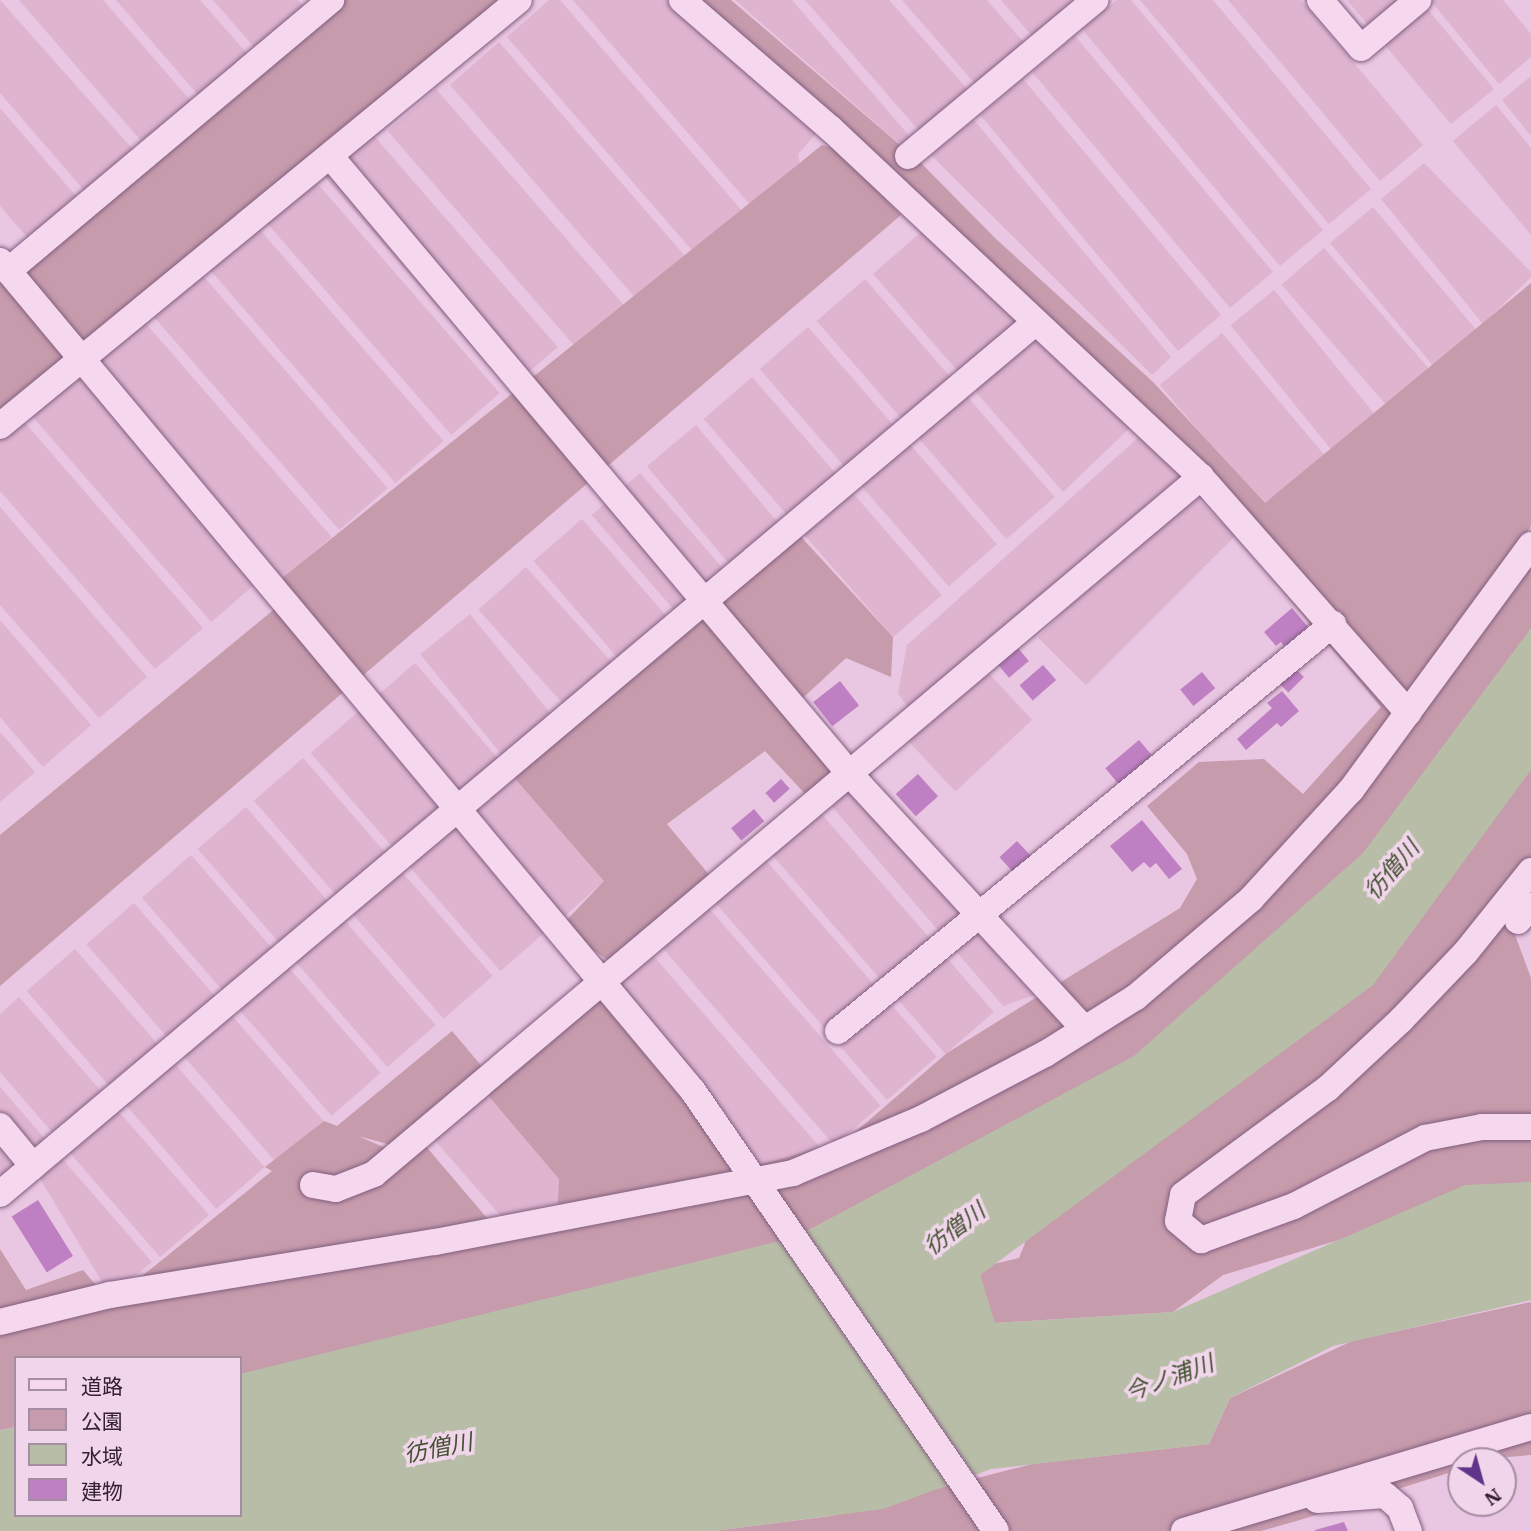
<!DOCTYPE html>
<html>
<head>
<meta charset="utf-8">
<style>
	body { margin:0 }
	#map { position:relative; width:1531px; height:1531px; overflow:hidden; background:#e9c6e1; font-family:"IBM Plex Serif","Noto Sans JP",serif }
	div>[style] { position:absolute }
	.farmland>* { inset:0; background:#deb4cf; transform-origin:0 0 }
	.green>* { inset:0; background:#c69bab }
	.water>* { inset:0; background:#b8bda7 }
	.building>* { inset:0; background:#bf80c3; transform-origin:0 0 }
	.roads { filter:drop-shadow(0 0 2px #825e80) drop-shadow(0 0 2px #825e80) }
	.minor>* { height:26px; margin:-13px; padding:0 13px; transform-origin:13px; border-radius:13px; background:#f5d8ee }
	span { translate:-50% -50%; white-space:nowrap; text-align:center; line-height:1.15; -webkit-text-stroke:7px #f1d5eb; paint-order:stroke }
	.water-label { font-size:23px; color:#435231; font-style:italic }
	.legend { position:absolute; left:14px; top:1356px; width:228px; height:161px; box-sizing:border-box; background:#f1d5eb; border:2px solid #a58da2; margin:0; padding:9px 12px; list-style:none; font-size:21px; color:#342034 }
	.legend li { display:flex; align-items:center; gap:14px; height:35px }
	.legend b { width:35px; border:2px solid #a58da2 }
	.north { position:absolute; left:1447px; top:1447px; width:70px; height:70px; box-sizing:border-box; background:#f1d5eb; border:2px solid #a58da2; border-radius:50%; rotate:144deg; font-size:19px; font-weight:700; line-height:28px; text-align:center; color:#342034 }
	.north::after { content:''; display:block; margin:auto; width:24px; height:32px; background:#61348b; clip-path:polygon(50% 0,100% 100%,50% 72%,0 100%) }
</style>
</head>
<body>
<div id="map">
	<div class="farmland">
		<div style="clip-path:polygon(0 0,144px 162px,96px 204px,0 93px)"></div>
		<div style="clip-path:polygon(19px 0,103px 0,203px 115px,155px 157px)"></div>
		<div style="clip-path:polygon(116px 0,200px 0,260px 68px,211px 110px)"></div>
		<div style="clip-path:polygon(213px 0,298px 0,316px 20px,267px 62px)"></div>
		<div style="clip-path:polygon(549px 0,560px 0,744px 213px,696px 255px,507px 37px)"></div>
		<div style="clip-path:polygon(573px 0,672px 0,820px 129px,798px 154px,800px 165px,752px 207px)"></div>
		<div style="clip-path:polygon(735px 0,792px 0,912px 139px,902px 146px)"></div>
		<div style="clip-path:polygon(805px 0,889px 0,969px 91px,921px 133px)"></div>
		<div style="clip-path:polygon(902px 0,987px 0,1025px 44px,976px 85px)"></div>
		<div style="clip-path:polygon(1001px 0,1074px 0,1032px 36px)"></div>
		<div style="clip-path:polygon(1117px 0,1131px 0,1323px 230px,1280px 266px,1082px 29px)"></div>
		<div style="clip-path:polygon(1140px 0,1213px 0,1371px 189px,1329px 224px)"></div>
		<div style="clip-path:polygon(1228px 0,1301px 0,1423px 145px,1380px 181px)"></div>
		<div style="clip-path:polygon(1347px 0,1420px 0,1494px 89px,1451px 124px)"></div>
		<div style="clip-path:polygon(1430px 0,1503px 0,1531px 34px,1531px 57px,1499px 84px)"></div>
		<div style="left:1075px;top:36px;width:308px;height:56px;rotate:50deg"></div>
		<div style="left:499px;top:42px;width:289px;height:65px;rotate:49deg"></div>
		<div style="clip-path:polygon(1531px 76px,1531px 136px,1502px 100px)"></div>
		<div style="left:1023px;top:79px;width:308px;height:56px;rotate:50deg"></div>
		<div style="left:436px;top:89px;width:289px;height:64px;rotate:49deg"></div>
		<div style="clip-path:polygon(1496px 105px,1531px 148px,1531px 235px,1453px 141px)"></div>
		<div style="clip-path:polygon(0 108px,88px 210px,40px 252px,0 206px)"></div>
		<div style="clip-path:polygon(974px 120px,1171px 357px,1152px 375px,931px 155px)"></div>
		<div style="left:368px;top:129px;width:289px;height:64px;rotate:49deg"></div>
		<div style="clip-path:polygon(1424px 163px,1531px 272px,1531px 277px,1483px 324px,1381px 199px)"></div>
		<div style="left:310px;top:175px;width:289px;height:64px;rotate:49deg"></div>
		<div style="left:1373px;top:207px;width:160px;height:56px;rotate:50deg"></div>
		<div style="left:254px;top:223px;width:289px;height:64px;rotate:49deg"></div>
		<div style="clip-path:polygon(921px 232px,1139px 419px,1063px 492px,873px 274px)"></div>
		<div style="left:1324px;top:248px;width:160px;height:56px;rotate:49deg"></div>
		<div style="left:198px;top:270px;width:289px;height:64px;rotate:49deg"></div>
		<div style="left:865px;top:279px;width:289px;height:64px;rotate:49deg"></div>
		<div style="left:1274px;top:290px;width:159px;height:56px;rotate:51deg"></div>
		<div style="left:142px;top:319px;width:289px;height:64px;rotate:49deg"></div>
		<div style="left:808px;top:327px;width:288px;height:64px;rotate:49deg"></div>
		<div style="left:1222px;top:333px;width:159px;height:81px;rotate:50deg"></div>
		<div style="left:70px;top:362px;width:289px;height:64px;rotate:49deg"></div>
		<div style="left:752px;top:377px;width:289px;height:64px;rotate:49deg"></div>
		<div style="clip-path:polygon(14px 410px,203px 628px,155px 669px,0 491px,0 422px)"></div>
		<div style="left:696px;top:425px;width:139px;height:64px;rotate:50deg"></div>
		<div style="clip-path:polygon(1149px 428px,1194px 470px,908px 708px,898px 693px,907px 645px)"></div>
		<div style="left:640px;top:473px;width:139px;height:64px;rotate:49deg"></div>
		<div style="left:1187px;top:488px;width:68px;height:211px;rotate:45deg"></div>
		<div style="clip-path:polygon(0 507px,147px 677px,99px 718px,0 605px)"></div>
		<div style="left:582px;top:519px;width:143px;height:64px;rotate:49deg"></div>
		<div style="left:526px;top:567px;width:140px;height:64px;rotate:48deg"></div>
		<div style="left:470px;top:614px;width:140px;height:64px;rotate:51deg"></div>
		<div style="clip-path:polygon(0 620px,91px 725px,43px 767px,0 717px)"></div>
		<div style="left:415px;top:663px;width:289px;height:65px;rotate:49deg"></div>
		<div style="left:981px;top:665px;width:75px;height:105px;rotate:47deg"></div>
		<div style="left:359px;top:711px;width:289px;height:64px;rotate:49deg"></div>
		<div style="clip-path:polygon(0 732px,35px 772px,0 802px)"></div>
		<div style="left:303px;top:758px;width:289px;height:65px;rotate:49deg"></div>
		<div style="clip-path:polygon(852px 776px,1048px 990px,1003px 1006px,822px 795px)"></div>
		<div style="left:812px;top:803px;width:277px;height:64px;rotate:49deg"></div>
		<div style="left:246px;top:807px;width:289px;height:64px;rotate:49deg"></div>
		<div style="left:757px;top:850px;width:274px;height:66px;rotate:49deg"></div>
		<div style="left:191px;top:855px;width:289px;height:65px;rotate:49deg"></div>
		<div style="left:700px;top:898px;width:275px;height:61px;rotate:49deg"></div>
		<div style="left:134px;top:903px;width:289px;height:63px;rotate:49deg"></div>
		<div style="left:644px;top:945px;width:275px;height:65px;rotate:49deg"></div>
		<div style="left:75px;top:949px;width:289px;height:64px;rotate:49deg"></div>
		<div style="clip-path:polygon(19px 997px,209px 1215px,160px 1257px,0 1072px,0 1014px)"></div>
		<div style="clip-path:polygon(480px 1086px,559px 1179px,558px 1220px,511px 1228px,426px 1130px)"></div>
		<div style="clip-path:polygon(0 1087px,152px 1262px,110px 1295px,36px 1172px,0 1131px)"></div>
		<div style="clip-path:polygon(0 1135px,29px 1170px,0 1191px)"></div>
	</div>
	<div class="green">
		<div style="clip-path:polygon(331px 0,516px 0,0 413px,0 283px)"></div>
		<div style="clip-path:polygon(682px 0,731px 0,921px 163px,995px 238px,1153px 382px,1265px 503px,1531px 283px,1531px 526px,1507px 563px,1531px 539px,1531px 902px,1511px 924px,1531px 978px,1531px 1182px,1223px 1275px,1173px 1312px,994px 1323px,980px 1275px,994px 1264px,1019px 1258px,1025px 1243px,997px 1130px,796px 1237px,240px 1380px,240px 1358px,16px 1358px,16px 1427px,0 1430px,0 1249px,26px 1290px,83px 1270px,106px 1297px,120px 1294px,272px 1171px,265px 1167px,324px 1121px,337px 1126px,452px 1031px,484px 1069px,395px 1146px,358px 1136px,397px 1153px,418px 1137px,498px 1231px,557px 1219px,559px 1179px,480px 1086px,602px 979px,748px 1168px,845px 1141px,947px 1053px,1180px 908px,1197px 879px,1187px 854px,1147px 806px,1199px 762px,1264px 759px,1303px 794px,1381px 707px,1130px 410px,927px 218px,895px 171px)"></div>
		<div style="clip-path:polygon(822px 145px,837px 149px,901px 215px,0 986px,0 835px,277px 607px,271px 587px)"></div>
		<div style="clip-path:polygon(792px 527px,893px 637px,891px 677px,846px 658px,793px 707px,794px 729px,849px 773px,807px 796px,765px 751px,667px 824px,716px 883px,611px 962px,559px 928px,604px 881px,511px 774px)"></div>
		<div style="clip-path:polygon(1531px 1302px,1531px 1455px,1461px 1461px,1461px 1469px,1300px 1520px,1261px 1531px,714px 1531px,831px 1516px,1032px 1464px,1209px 1444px,1230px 1398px,1352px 1341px)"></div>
	</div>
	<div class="water">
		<div style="clip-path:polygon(1531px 628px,1531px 770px,1373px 985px,980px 1275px,995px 1323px,1173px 1312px,1465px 1185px,1531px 1182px,1531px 1300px,1333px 1346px,1230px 1398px,1209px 1444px,991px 1469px,883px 1509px,714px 1531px,0 1531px,0 1430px,16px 1427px,16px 1515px,240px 1515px,240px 1374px,796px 1237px,1134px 1056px,1363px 853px)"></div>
	</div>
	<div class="building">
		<div style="clip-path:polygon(1292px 608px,1308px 627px,1286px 649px,1281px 642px,1276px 646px,1264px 632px)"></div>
		<div style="left:1018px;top:648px;width:17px;height:26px;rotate:50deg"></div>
		<div style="left:1043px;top:665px;width:20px;height:31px;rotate:49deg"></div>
		<div style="left:1294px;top:667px;width:14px;height:22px;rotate:45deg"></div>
		<div style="left:1202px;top:672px;width:21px;height:28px;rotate:51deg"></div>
		<div style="left:840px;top:681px;width:31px;height:34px;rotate:52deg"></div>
		<div style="clip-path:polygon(1282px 691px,1299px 711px,1281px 727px,1277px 723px,1246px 750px,1237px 739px,1272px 708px,1267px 703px)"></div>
		<div style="left:1139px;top:740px;width:23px;height:44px;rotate:50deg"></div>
		<div style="left:918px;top:774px;width:30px;height:30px;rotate:48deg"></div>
		<div style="left:781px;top:779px;width:13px;height:21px;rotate:48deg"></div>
		<div style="left:754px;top:809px;width:16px;height:30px;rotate:50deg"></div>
		<div style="clip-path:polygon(1142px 820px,1182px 869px,1169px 879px,1156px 863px,1150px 868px,1144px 862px,1132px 872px,1110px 846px)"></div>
		<div style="left:1017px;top:841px;width:21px;height:24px;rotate:47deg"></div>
		<div style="left:38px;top:1200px;width:66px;height:31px;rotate:58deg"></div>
		<div style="clip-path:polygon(1344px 1522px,1348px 1531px,1315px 1531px,1315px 1530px)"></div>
	</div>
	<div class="roads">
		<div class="minor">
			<div style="left:682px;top:0;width:196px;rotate:40.9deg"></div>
			<div style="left:830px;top:128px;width:509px;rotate:43.25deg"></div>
			<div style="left:1201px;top:477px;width:314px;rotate:48.7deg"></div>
			<div style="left:1320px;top:0;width:63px;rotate:49.5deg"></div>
			<div style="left:1361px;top:48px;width:75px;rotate:-40.1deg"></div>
			<div style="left:908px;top:156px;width:244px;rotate:-39.8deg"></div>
			<div style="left:331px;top:157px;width:805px;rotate:49.94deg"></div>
			<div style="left:849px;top:773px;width:348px;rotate:47.4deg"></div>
			<div style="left:0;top:261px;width:1081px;rotate:50.14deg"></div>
			<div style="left:693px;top:1091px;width:534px;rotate:55.45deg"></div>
			<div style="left:8px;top:271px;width:422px;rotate:-40deg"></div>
			<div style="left:0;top:426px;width:671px;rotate:-39.38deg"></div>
			<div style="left:1531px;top:871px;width:105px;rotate:128.8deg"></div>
			<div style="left:1465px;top:953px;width:93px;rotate:133.7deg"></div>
			<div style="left:1401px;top:1020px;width:100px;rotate:137deg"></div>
			<div style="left:1328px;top:1088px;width:180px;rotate:143.6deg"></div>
			<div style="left:1183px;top:1195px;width:26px;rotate:101deg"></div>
			<div style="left:1178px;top:1221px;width:30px;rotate:40deg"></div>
			<div style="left:1201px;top:1240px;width:99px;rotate:-20.1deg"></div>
			<div style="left:1294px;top:1206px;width:148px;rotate:-27.4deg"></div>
			<div style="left:1425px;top:1138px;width:58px;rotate:-10.9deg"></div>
			<div style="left:1482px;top:1127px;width:49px"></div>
			<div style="left:1518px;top:921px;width:20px;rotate:-49deg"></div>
			<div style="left:838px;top:1031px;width:641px;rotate:-39.43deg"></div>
			<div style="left:0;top:1126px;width:52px;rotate:50.5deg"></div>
			<div style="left:313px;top:1185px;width:23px;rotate:10deg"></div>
			<div style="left:336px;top:1189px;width:41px;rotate:-21.5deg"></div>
			<div style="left:374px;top:1174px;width:1082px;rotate:-40.12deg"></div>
			<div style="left:0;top:1194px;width:1354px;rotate:-40.09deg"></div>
			<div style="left:0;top:1322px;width:113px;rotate:-13.8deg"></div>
			<div style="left:110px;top:1295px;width:329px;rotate:-9.3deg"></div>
			<div style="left:435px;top:1242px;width:365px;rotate:-10.9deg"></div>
			<div style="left:793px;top:1173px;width:139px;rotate:-22.9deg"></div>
			<div style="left:921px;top:1119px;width:140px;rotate:-27.7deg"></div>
			<div style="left:1045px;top:1054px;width:107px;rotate:-32.1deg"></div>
			<div style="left:1136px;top:997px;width:151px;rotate:-40.4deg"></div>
			<div style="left:1251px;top:899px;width:148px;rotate:-47.5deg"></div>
			<div style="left:1351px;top:790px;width:304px;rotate:-53.7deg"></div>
			<div style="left:1317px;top:1500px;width:68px;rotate:-4.2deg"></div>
			<div style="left:1385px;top:1495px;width:20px;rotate:41deg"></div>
			<div style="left:1400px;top:1508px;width:25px;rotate:69deg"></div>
			<div style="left:1184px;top:1531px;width:362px;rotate:-16.7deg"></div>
		</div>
	</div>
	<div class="water-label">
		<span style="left:1391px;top:869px;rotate:-49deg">彷僧川</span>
		<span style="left:954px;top:1228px;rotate:-37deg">彷僧川</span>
		<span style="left:1169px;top:1377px;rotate:-20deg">今ノ浦川</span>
		<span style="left:438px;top:1447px;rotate:-11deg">彷僧川</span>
	</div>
	<ul class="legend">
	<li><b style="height:9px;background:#f5d8ee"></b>道路</li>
	<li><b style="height:19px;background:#c69bab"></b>公園</li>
	<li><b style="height:19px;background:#b8bda7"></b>水域</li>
	<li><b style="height:19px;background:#bf80c3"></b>建物</li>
	</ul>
	<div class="north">N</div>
</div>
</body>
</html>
